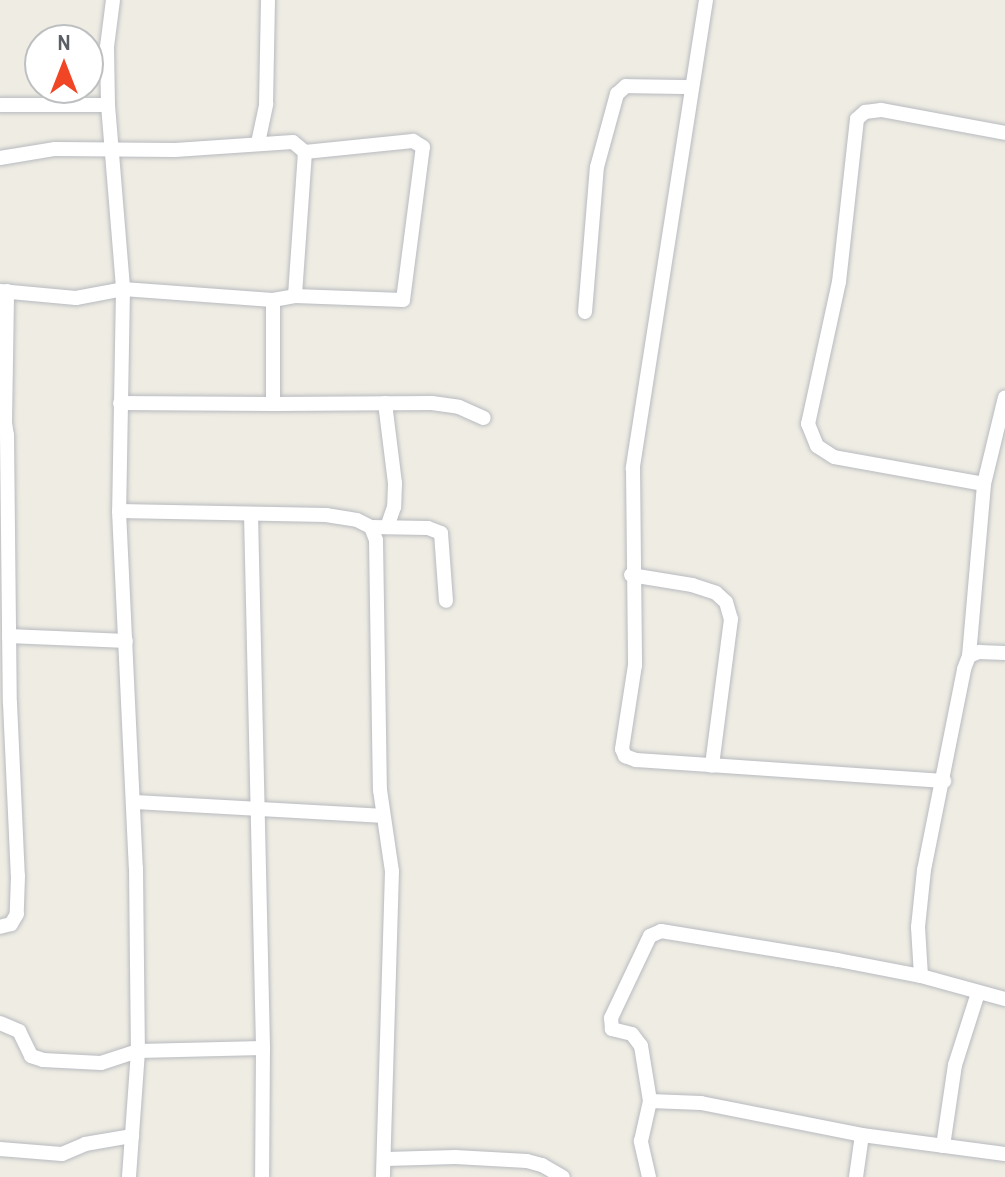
<!DOCTYPE html>
<html>
<head>
<meta charset="utf-8">
<style>
	body { margin:0 }
	#map { position:relative; width:1005px; height:1177px; overflow:hidden; background:#efede3; font-family:"Archivo Narrow",sans-serif }
	div>[style] { position:absolute }
	.roads { filter:drop-shadow(0 0 2px #b8bac0) drop-shadow(0 0 2px #b8bac0) }
	.minor>* { height:14px; margin:-7px; padding:0 7px; transform-origin:7px; border-radius:7px; background:#fff }
	span { translate:-50% -50%; white-space:nowrap; text-align:center; line-height:1.15; -webkit-text-stroke:6px #fff; paint-order:stroke }
	.north { position:absolute; left:24px; top:24px; width:80px; height:80px; box-sizing:border-box; background:#fff; border:2px solid #bdbfc1; border-radius:50%; rotate:0deg; font-size:22px; font-weight:700; line-height:32px; text-align:center; color:#5b5e64 }
	.north::after { content:''; display:block; margin:auto; width:28px; height:36px; background:#f14626; clip-path:polygon(50% 0,100% 100%,50% 72%,0 100%) }
</style>
</head>
<body>
<div id="map">
	<div class="roads">
		<div class="minor">
			<div style="left:113px;top:0;width:47px;rotate:97.3deg"></div>
			<div style="left:107px;top:47px;width:58px;rotate:89deg"></div>
			<div style="left:108px;top:105px;width:185px;rotate:85.3deg"></div>
			<div style="left:123px;top:289px;width:222px;rotate:91deg"></div>
			<div style="left:119px;top:511px;width:357px;rotate:87.3deg"></div>
			<div style="left:136px;top:868px;width:183px;rotate:89.4deg"></div>
			<div style="left:138px;top:1051px;width:126px;rotate:94.1deg"></div>
			<div style="left:706px;top:0;width:474px;rotate:98.9deg"></div>
			<div style="left:633px;top:468px;width:197px;rotate:89.4deg"></div>
			<div style="left:635px;top:665px;width:85px;rotate:98.8deg"></div>
			<div style="left:622px;top:749px;width:8px;rotate:67deg"></div>
			<div style="left:625px;top:756px;width:12px;rotate:20deg"></div>
			<div style="left:636px;top:760px;width:309px;rotate:3.9deg"></div>
			<div style="left:0;top:105px;width:108px"></div>
			<div style="left:258px;top:143px;width:40px;rotate:-78deg"></div>
			<div style="left:266px;top:104px;width:104px;rotate:-88.9deg"></div>
			<div style="left:0;top:158px;width:56px;rotate:-9.3deg"></div>
			<div style="left:55px;top:149px;width:120px;rotate:0.5deg"></div>
			<div style="left:175px;top:150px;width:118px;rotate:-3.9deg"></div>
			<div style="left:293px;top:142px;width:16px;rotate:40deg"></div>
			<div style="left:305px;top:152px;width:144px;rotate:94deg"></div>
			<div style="left:0;top:291px;width:76px;rotate:5.3deg"></div>
			<div style="left:76px;top:298px;width:48px;rotate:-10.8deg"></div>
			<div style="left:123px;top:289px;width:150px;rotate:4.2deg"></div>
			<div style="left:273px;top:300px;width:104px;rotate:90deg"></div>
			<div style="left:273px;top:404px;width:159px;rotate:-0.4deg"></div>
			<div style="left:432px;top:403px;width:27px;rotate:8deg"></div>
			<div style="left:459px;top:407px;width:27px;rotate:24deg"></div>
			<div style="left:273px;top:300px;width:22px;rotate:-10deg"></div>
			<div style="left:295px;top:296px;width:108px;rotate:2.1deg"></div>
			<div style="left:403px;top:300px;width:154px;rotate:-82.6deg"></div>
			<div style="left:423px;top:147px;width:12px;rotate:-149deg"></div>
			<div style="left:413px;top:141px;width:109px;rotate:174.2deg"></div>
			<div style="left:585px;top:312px;width:145px;rotate:-85.3deg"></div>
			<div style="left:597px;top:167px;width:76px;rotate:-74.7deg"></div>
			<div style="left:617px;top:94px;width:12px;rotate:-42deg"></div>
			<div style="left:626px;top:86px;width:65px;rotate:0.9deg"></div>
			<div style="left:120px;top:403px;width:153px;rotate:0.4deg"></div>
			<div style="left:385px;top:403px;width:81px;rotate:82.9deg"></div>
			<div style="left:395px;top:483px;width:24px;rotate:92deg"></div>
			<div style="left:394px;top:507px;width:21px;rotate:109deg"></div>
			<div style="left:0;top:421px;width:5px;rotate:22deg"></div>
			<div style="left:5px;top:423px;width:12px;rotate:81deg"></div>
			<div style="left:7px;top:435px;width:268px;rotate:89.4deg"></div>
			<div style="left:10px;top:703px;width:173px;rotate:87.4deg"></div>
			<div style="left:18px;top:876px;width:38px;rotate:92deg"></div>
			<div style="left:17px;top:914px;width:12px;rotate:121deg"></div>
			<div style="left:11px;top:924px;width:11px;rotate:165deg"></div>
			<div style="left:5px;top:423px;width:132px;rotate:-89.1deg"></div>
			<div style="left:984px;top:484px;width:152px;rotate:-169.8deg"></div>
			<div style="left:834px;top:457px;width:20px;rotate:-147deg"></div>
			<div style="left:817px;top:446px;width:24px;rotate:-112deg"></div>
			<div style="left:808px;top:424px;width:145px;rotate:-77.7deg"></div>
			<div style="left:839px;top:282px;width:164px;rotate:-83.7deg"></div>
			<div style="left:857px;top:119px;width:11px;rotate:-41deg"></div>
			<div style="left:865px;top:112px;width:16px;rotate:-7deg"></div>
			<div style="left:881px;top:110px;width:126px;rotate:10.5deg"></div>
			<div style="left:119px;top:511px;width:207px;rotate:1.1deg"></div>
			<div style="left:326px;top:515px;width:31px;rotate:9deg"></div>
			<div style="left:357px;top:520px;width:16px;rotate:27deg"></div>
			<div style="left:371px;top:527px;width:14px;rotate:69deg"></div>
			<div style="left:376px;top:540px;width:250px;rotate:89.1deg"></div>
			<div style="left:380px;top:790px;width:82px;rotate:81.6deg"></div>
			<div style="left:392px;top:871px;width:306px;rotate:91.7deg"></div>
			<div style="left:251px;top:514px;width:534px;rotate:88.71deg"></div>
			<div style="left:263px;top:1048px;width:129px;rotate:90.4deg"></div>
			<div style="left:371px;top:527px;width:57px;rotate:1deg"></div>
			<div style="left:428px;top:528px;width:14px;rotate:21deg"></div>
			<div style="left:441px;top:533px;width:68px;rotate:85.8deg"></div>
			<div style="left:631px;top:575px;width:62px;rotate:9.3deg"></div>
			<div style="left:692px;top:585px;width:25px;rotate:18deg"></div>
			<div style="left:716px;top:593px;width:13px;rotate:42deg"></div>
			<div style="left:726px;top:602px;width:18px;rotate:74deg"></div>
			<div style="left:731px;top:619px;width:148px;rotate:97.4deg"></div>
			<div style="left:9px;top:636px;width:117px;rotate:2.4deg"></div>
			<div style="left:969px;top:656px;width:173px;rotate:-85deg"></div>
			<div style="left:984px;top:484px;width:89px;rotate:-76.4deg"></div>
			<div style="left:133px;top:802px;width:250px;rotate:3.2deg"></div>
			<div style="left:921px;top:976px;width:49px;rotate:-93.5deg"></div>
			<div style="left:918px;top:927px;width:57px;rotate:-84deg"></div>
			<div style="left:924px;top:870px;width:205px;rotate:-78.7deg"></div>
			<div style="left:964px;top:669px;width:14px;rotate:-69deg"></div>
			<div style="left:969px;top:656px;width:11px;rotate:-22deg"></div>
			<div style="left:979px;top:652px;width:26px;rotate:2deg"></div>
			<div style="left:0;top:1023px;width:21px;rotate:23deg"></div>
			<div style="left:19px;top:1031px;width:28px;rotate:64deg"></div>
			<div style="left:31px;top:1056px;width:13px;rotate:18deg"></div>
			<div style="left:43px;top:1060px;width:58px;rotate:3deg"></div>
			<div style="left:101px;top:1063px;width:39px;rotate:-18deg"></div>
			<div style="left:138px;top:1051px;width:125px;rotate:-1.4deg"></div>
			<div style="left:650px;top:1101px;width:51px;rotate:2.2deg"></div>
			<div style="left:701px;top:1103px;width:164px;rotate:11.2deg"></div>
			<div style="left:862px;top:1135px;width:144px;rotate:7.6deg"></div>
			<div style="left:943px;top:1146px;width:82px;rotate:-81.6deg"></div>
			<div style="left:955px;top:1065px;width:76px;rotate:-72.3deg"></div>
			<div style="left:0;top:1149px;width:62px;rotate:4.6deg"></div>
			<div style="left:62px;top:1154px;width:25px;rotate:-23deg"></div>
			<div style="left:85px;top:1144px;width:48px;rotate:-9.7deg"></div>
			<div style="left:386px;top:1159px;width:69px;rotate:-1.7deg"></div>
			<div style="left:455px;top:1157px;width:72px;rotate:3.2deg"></div>
			<div style="left:527px;top:1161px;width:16px;rotate:15deg"></div>
			<div style="left:542px;top:1165px;width:24px;rotate:30deg"></div>
			<div style="left:649px;top:1177px;width:37px;rotate:-103deg"></div>
			<div style="left:641px;top:1141px;width:41px;rotate:-77.3deg"></div>
			<div style="left:650px;top:1101px;width:56px;rotate:-99.3deg"></div>
			<div style="left:641px;top:1046px;width:15px;rotate:-127deg"></div>
			<div style="left:632px;top:1034px;width:21px;rotate:-166deg"></div>
			<div style="left:612px;top:1029px;width:11px;rotate:-95deg"></div>
			<div style="left:611px;top:1018px;width:91px;rotate:-64.6deg"></div>
			<div style="left:650px;top:936px;width:12px;rotate:-24deg"></div>
			<div style="left:661px;top:931px;width:179px;rotate:9.3deg"></div>
			<div style="left:838px;top:960px;width:85px;rotate:10.9deg"></div>
			<div style="left:921px;top:976px;width:87px;rotate:15.3deg"></div>
			<div style="left:856px;top:1177px;width:42px;rotate:-81.9deg"></div>
		</div>
	</div>
	<div class="north">N</div>
</div>
</body>
</html>
